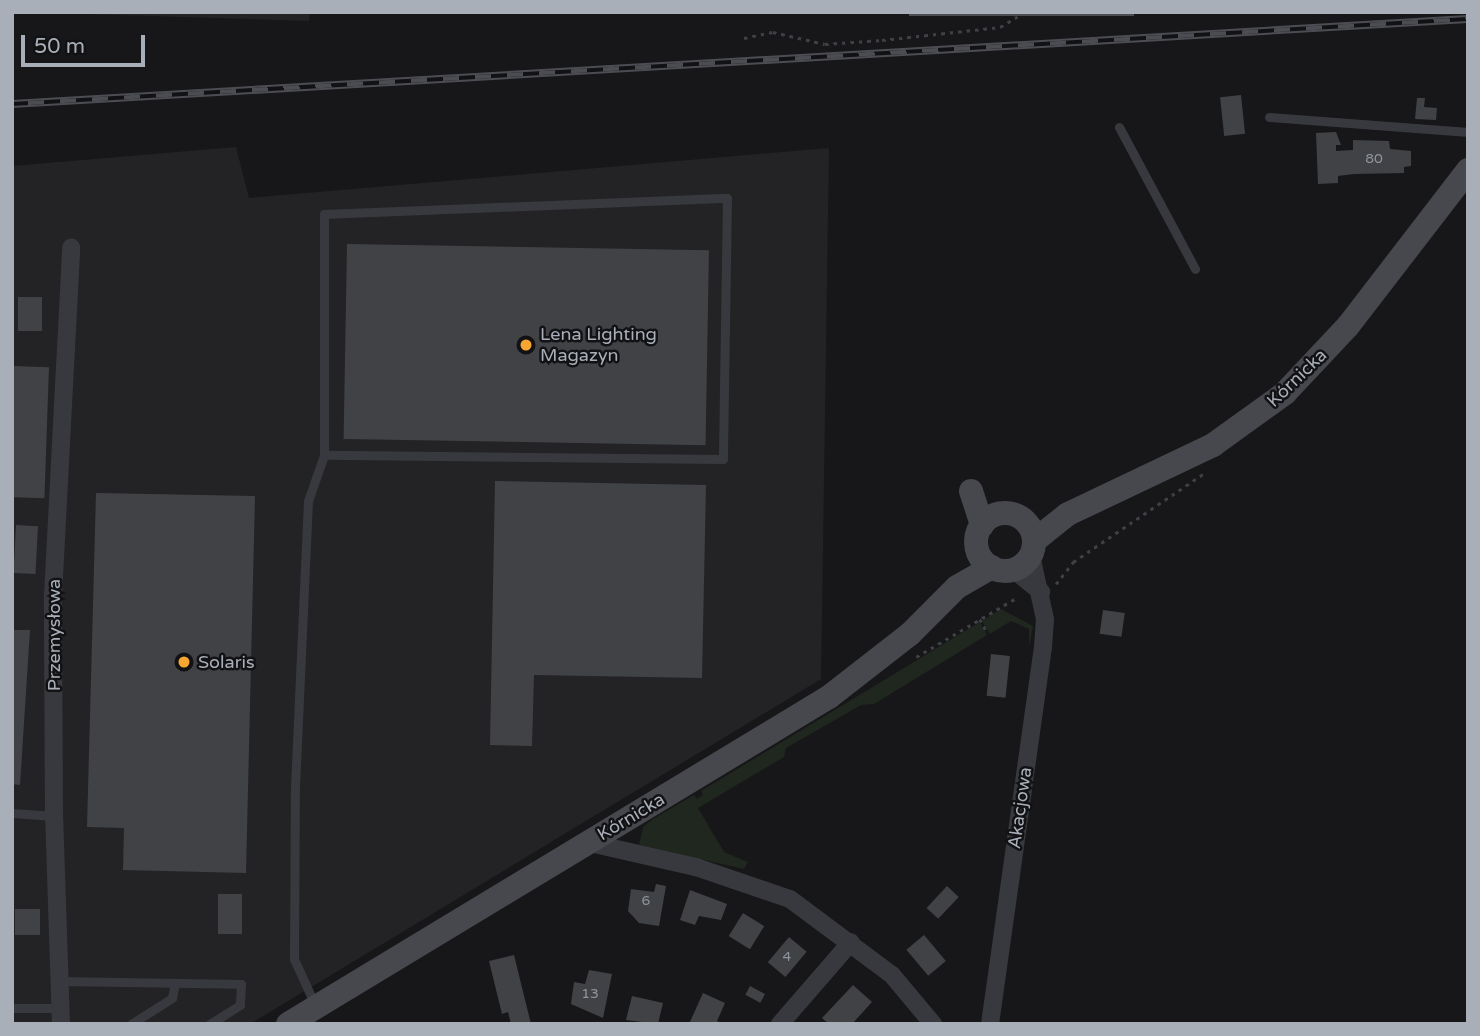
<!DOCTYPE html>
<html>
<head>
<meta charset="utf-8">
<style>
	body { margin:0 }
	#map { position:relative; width:1480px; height:1036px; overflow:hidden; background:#171719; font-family:"Varela Round",sans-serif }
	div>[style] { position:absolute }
	.built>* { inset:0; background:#232326 }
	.green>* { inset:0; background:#1f271f }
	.building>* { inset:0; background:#414246; transform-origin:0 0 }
	.path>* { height:2.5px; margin-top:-1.25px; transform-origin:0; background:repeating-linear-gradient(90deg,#3e4045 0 3.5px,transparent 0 8.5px) }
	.lane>* { height:9px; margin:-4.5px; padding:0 4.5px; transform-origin:4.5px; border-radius:4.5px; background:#38393e }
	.street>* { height:18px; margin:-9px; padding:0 9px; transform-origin:9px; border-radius:9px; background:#38393e }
	.secondary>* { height:24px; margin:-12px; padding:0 12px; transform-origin:12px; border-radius:12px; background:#46484e }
	.secondary>.ring { margin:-12px; padding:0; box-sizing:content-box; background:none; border:24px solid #46484e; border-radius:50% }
	.rail>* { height:8px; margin-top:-4px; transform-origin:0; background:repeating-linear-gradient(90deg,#121214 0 16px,#4b4d53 0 32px); box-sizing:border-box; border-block:2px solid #4b4d53 }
	.dots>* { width:19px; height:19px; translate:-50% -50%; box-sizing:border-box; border:4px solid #121214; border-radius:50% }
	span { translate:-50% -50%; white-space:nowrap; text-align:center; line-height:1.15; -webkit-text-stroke:5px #121214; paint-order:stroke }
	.number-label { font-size:14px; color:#8f949c }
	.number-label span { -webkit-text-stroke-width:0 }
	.poi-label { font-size:18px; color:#a9afb9 }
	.left { translate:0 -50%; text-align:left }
	.street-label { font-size:18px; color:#a9afb9 }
	.frame { position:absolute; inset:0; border:14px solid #a9afb9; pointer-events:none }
	.scale { position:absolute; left:21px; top:35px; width:124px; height:32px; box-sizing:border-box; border:4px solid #a9afb9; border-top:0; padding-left:9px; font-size:21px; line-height:24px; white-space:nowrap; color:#a9afb9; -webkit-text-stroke:5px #121214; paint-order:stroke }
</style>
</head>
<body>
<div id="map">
	<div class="built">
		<div style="clip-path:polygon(18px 12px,310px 12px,309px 21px)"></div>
		<div style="clip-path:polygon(236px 147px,249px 198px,829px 148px,821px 679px,250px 1024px,12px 1024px,12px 166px)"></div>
	</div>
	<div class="green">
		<div style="clip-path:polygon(1001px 609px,1033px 626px,1029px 647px,1029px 629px,1011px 621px,990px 634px,982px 621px)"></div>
		<div style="clip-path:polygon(980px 622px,987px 635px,874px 704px,861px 705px,786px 748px,784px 757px,698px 808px,724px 852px,748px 862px,744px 869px,639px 845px,643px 827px,653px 819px,694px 795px,697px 799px,703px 795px,701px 791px)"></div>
	</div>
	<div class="building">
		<div style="left:1241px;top:95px;width:39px;height:21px;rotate:84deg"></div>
		<div style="clip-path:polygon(1417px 98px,1425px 98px,1424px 107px,1437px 108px,1436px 120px,1415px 119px)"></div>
		<div style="clip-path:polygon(1336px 132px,1341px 145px,1336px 145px,1336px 151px,1353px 150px,1353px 140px,1389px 141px,1390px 149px,1411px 151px,1411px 166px,1404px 167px,1404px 173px,1354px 174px,1338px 176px,1338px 183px,1318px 184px,1316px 133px)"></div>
		<div style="left:347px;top:244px;width:362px;height:195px;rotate:1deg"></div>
		<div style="left:18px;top:297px;width:24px;height:34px"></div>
		<div style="left:12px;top:366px;width:37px;height:131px;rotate:2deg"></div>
		<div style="clip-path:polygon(495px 481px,706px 485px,702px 678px,534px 675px,532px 746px,490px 745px)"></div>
		<div style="clip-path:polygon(96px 493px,255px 496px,246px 873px,123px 870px,124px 828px,87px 827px)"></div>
		<div style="left:16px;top:525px;width:22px;height:48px;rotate:3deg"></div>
		<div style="left:1103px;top:610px;width:22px;height:24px;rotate:8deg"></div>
		<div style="clip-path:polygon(12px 630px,30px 630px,20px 785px,12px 784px)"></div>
		<div style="left:991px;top:654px;width:19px;height:42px;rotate:6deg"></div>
		<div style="clip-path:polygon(656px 884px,666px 886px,659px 926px,639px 923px,628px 911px,631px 889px,654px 892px)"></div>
		<div style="left:947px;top:886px;width:16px;height:30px;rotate:43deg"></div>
		<div style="clip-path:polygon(690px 890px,727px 904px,721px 920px,699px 916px,695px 925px,680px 920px)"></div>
		<div style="left:218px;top:894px;width:24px;height:40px"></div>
		<div style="left:15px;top:909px;width:25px;height:26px"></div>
		<div style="left:743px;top:913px;width:25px;height:27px;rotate:32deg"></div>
		<div style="left:924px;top:935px;width:34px;height:23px;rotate:50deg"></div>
		<div style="left:789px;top:937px;width:23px;height:33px;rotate:40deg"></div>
		<div style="clip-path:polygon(514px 955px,531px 1024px,511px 1024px,508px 1012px,502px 1014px,489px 961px)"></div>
		<div style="clip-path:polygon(589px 970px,612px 974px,603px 1018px,571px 1004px,574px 982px,585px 984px)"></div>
		<div style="clip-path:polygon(853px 985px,872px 1002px,852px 1024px,829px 1024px,822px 1018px)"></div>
		<div style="left:750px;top:986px;width:17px;height:10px;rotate:28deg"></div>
		<div style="clip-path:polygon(703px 993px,725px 1003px,717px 1021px,723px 1024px,689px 1024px)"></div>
		<div style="clip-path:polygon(632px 996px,663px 1003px,658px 1024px,626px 1020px)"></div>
	</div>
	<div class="path">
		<div style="left:744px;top:38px;width:30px;rotate:-12deg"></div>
		<div style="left:773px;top:32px;width:53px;rotate:13deg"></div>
		<div style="left:825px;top:44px;width:57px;rotate:-4deg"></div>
		<div style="left:882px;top:40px;width:119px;rotate:-6.3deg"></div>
		<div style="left:1000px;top:27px;width:29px;rotate:-31deg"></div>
		<div style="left:1056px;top:584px;width:28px;rotate:-52deg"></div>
		<div style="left:1073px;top:562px;width:161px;rotate:-34.1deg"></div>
		<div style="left:980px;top:619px;width:17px;rotate:62deg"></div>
		<div style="left:916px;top:657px;width:118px;rotate:-30.5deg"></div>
	</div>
	<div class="lane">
		<div style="left:1269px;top:117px;width:200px;rotate:4.3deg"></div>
		<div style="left:1119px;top:127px;width:161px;rotate:61.8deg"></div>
		<div style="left:12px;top:813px;width:42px;rotate:4.1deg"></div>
		<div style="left:58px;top:981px;width:183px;rotate:0.9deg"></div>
		<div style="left:241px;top:984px;width:21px;rotate:93deg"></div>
		<div style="left:240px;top:1005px;width:36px;rotate:148deg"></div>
		<div style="left:315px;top:1005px;width:51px;rotate:-114.5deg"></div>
		<div style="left:294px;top:959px;width:172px;rotate:-89.7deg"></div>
		<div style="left:295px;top:787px;width:286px;rotate:-87.4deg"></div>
		<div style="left:308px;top:501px;width:49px;rotate:-70.8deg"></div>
		<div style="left:324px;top:455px;width:241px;rotate:-90deg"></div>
		<div style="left:324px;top:214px;width:403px;rotate:-2.3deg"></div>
		<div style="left:727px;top:198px;width:261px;rotate:90.9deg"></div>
		<div style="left:723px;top:459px;width:399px;rotate:-179.4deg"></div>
		<div style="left:12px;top:1008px;width:47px"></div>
		<div style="left:131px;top:1024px;width:49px;rotate:-32.4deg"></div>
		<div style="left:172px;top:998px;width:15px;rotate:-79deg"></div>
	</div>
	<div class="street">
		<div style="left:1014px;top:570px;width:35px;rotate:39deg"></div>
		<div style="left:590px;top:843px;width:109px;rotate:12.8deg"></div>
		<div style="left:696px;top:867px;width:99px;rotate:18.8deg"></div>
		<div style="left:790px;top:899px;width:127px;rotate:36.7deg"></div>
		<div style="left:892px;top:975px;width:64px;rotate:50.1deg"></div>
		<div style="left:61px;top:1024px;width:208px;rotate:-91.9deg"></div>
		<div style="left:54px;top:816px;width:220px;rotate:-90.3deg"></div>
		<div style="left:53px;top:596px;width:349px;rotate:-87deg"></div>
		<div style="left:780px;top:1024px;width:108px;rotate:-49.1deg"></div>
		<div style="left:990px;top:1024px;width:381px;rotate:-82deg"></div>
		<div style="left:1043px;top:647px;width:28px;rotate:-86deg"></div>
		<div style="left:1045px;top:619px;width:65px;rotate:-102.5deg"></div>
	</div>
	<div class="secondary">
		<div style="left:971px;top:491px;width:36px;rotate:72deg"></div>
		<div class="ring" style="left:976px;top:513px;width:34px;height:34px"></div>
		<div style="left:1034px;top:541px;width:43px;rotate:-38.5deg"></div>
		<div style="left:1068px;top:514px;width:161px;rotate:-25.4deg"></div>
		<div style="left:1213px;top:445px;width:89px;rotate:-35.8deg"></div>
		<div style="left:1285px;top:393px;width:92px;rotate:-46.8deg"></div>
		<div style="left:1348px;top:326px;width:197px;rotate:-52.4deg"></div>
		<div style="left:288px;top:1024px;width:632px;rotate:-31.15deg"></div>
		<div style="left:829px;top:697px;width:103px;rotate:-37.9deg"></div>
		<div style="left:910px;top:634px;width:66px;rotate:-45deg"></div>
		<div style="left:957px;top:587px;width:40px;rotate:-29.7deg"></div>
	</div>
	<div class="rail">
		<div style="left:909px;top:12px;width:225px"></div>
		<div style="left:12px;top:104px;width:1458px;rotate:-3.34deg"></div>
	</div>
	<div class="dots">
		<div style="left:526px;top:345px;background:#f7a631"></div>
		<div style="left:184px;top:662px;background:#f7a631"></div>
	</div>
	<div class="number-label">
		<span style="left:1374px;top:159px">80</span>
		<span style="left:646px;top:901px">6</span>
		<span style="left:787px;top:957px">4</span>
		<span style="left:590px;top:994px">13</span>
	</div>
	<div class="poi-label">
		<span class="left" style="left:540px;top:345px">Lena Lighting<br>Magazyn</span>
		<span class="left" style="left:198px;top:662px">Solaris</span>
	</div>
	<div class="street-label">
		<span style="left:1297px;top:378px;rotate:-44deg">Kórnicka</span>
		<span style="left:54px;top:635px;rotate:-90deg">Przemysłowa</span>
		<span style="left:1020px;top:808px;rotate:-82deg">Akacjowa</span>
		<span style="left:631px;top:817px;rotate:-31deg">Kórnicka</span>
	</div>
	<div class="frame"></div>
	<div class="scale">50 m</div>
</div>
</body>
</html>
